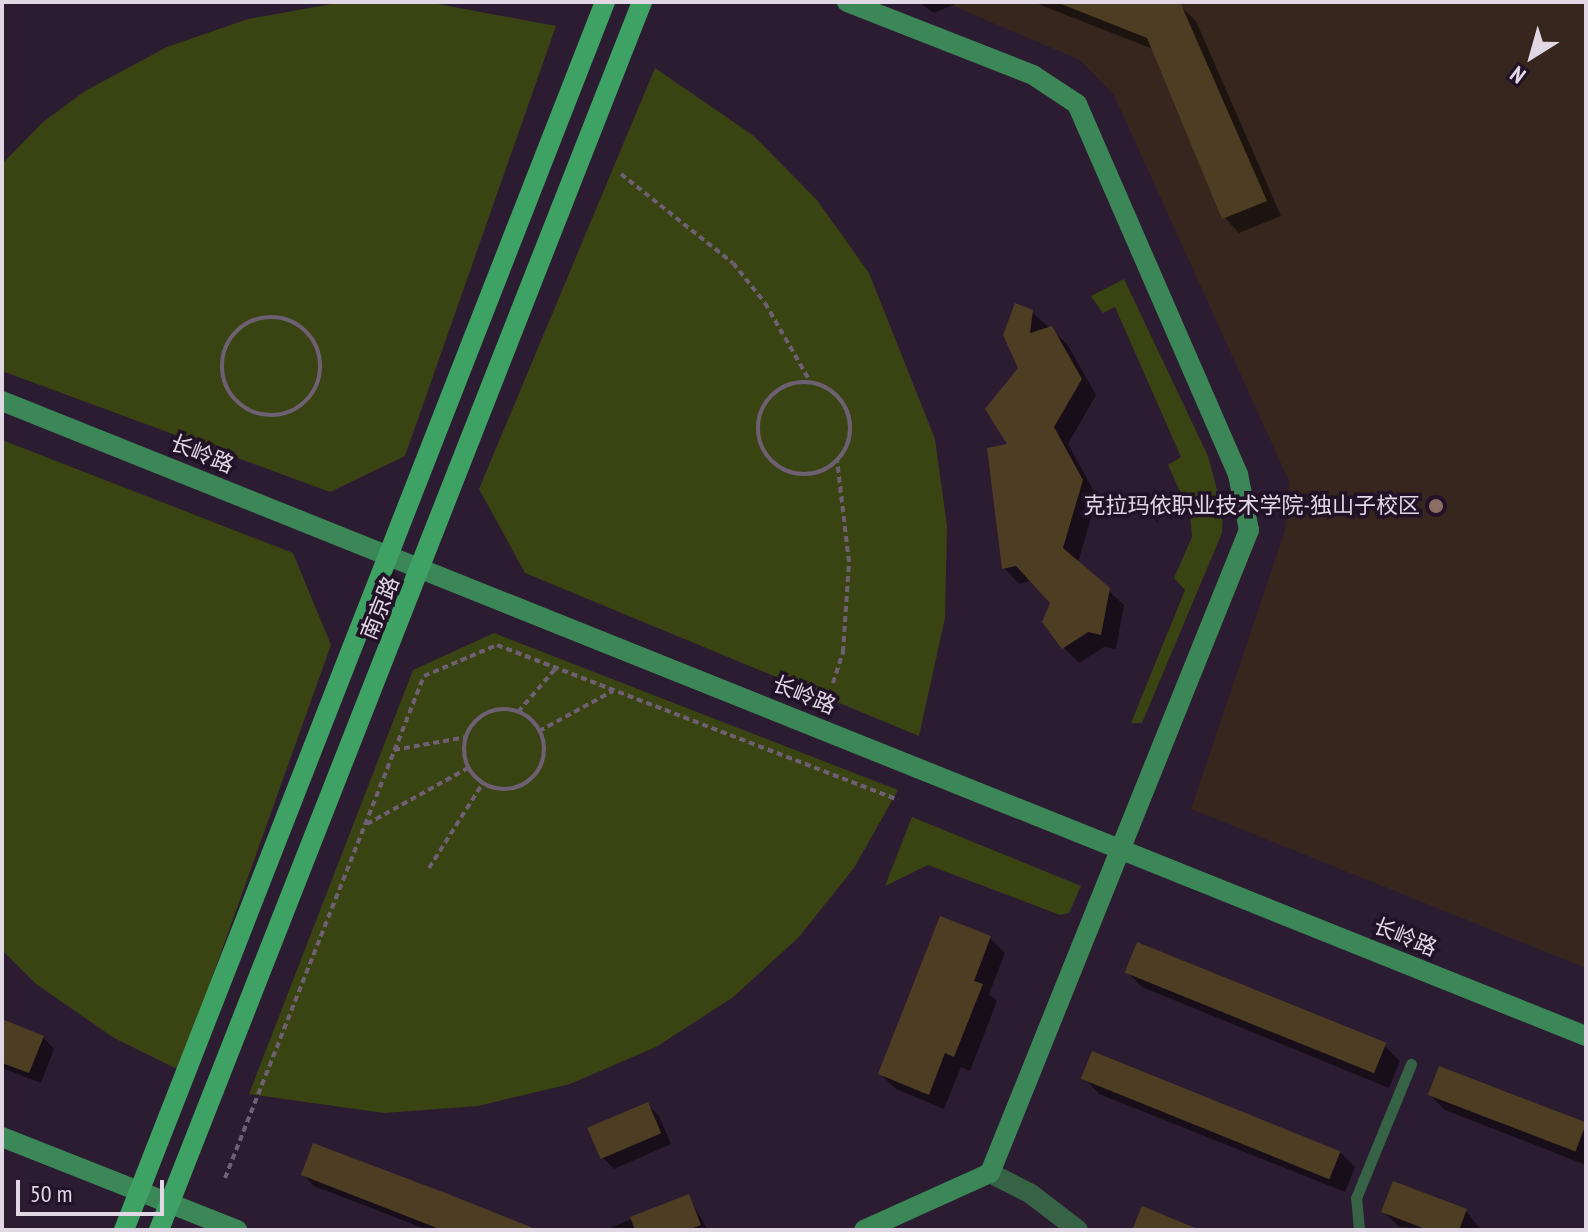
<!DOCTYPE html>
<html>
<head>
<meta charset="utf-8">
<style>
	body { margin:0 }
	#map { position:relative; width:1588px; height:1232px; overflow:hidden; background:#2c1c32; font-family:"PT Sans Narrow","Noto Sans SC",sans-serif }
	div>[style] { position:absolute }
	.education>* { inset:0; background:#37261e }
	.green>* { inset:0; background:#3a4312 }
	.shadow>* { inset:0; background:#0007 }
	.building>* { inset:0; background:#4d3d23; transform-origin:0 0 }
	.path>* { height:4px; margin-top:-2px; transform-origin:0; background:repeating-linear-gradient(90deg,#6e6073 0 6px,transparent 0 10px) }
	.path>.ring { margin:-2px; padding:0; box-sizing:content-box; background:none; border:4px solid #6e6073; border-radius:50% }
	.lane>* { height:11px; margin:-5.5px; padding:0 5.5px; transform-origin:5.5px; border-radius:5.5px; background:#366345 }
	.street>* { height:20px; margin:-10px; padding:0 10px; transform-origin:10px; border-radius:10px; background:#366345 }
	.secondary>* { height:20px; margin:-10px; padding:0 10px; transform-origin:10px; border-radius:10px; background:#3b8757 }
	.primary>* { height:20px; margin:-10px; padding:0 10px; transform-origin:10px; border-radius:10px; background:#3da264 }
	.dots>* { width:22px; height:22px; translate:-50% -50%; box-sizing:border-box; border:4px solid #221228; border-radius:50% }
	span { translate:-50% -50%; white-space:nowrap; text-align:center; line-height:1.15; -webkit-text-stroke:7px #221228; paint-order:stroke }
	.street-label { font-size:22px; color:#e1d7e5 }
	.poi-label { font-size:22px; color:#e1d7e5 }
	.right { translate:-100% -50%; text-align:right }
	.frame { position:absolute; inset:0; border:4px solid #e1d7e5; pointer-events:none }
	.north { position:absolute; left:1492px; top:16px; width:80px; height:80px; -webkit-text-stroke:6px #221228; paint-order:stroke; rotate:217deg; font-size:22px; font-weight:700; line-height:32px; text-align:center; color:#e1d7e5 }
	.north::after { content:''; display:block; margin:auto; width:28px; height:36px; background:#e1d7e5; clip-path:polygon(50% 0,100% 100%,50% 72%,0 100%) }
	.scale { position:absolute; left:16px; top:1180px; width:148px; height:36px; box-sizing:border-box; border:4px solid #e1d7e5; border-top:0; padding-left:10px; font-size:24px; line-height:28px; white-space:nowrap; color:#e1d7e5; -webkit-text-stroke:6px #221228; paint-order:stroke }
</style>
</head>
<body>
<div id="map">
	<div class="education">
		<div style="clip-path:polygon(944px 2px,1586px 2px,1586px 968px,1191px 809px,1285px 531px,1289px 481px,1114px 95px,1080px 60px)"></div>
	</div>
	<div class="green">
		<div style="clip-path:polygon(427px 2px,556px 26px,405px 456px,330px 492px,2px 371px,2px 164px,43px 122px,85px 91px,167px 47px,248px 19px,337px 3px)"></div>
		<div style="clip-path:polygon(655px 68px,754px 136px,817px 200px,869px 273px,935px 439px,947px 526px,945px 618px,919px 736px,525px 573px,479px 489px)"></div>
		<div style="clip-path:polygon(1124px 279px,1208px 456px,1223px 512px,1222px 533px,1142px 723px,1131px 723px,1185px 590px,1174px 578px,1192px 537px,1190px 513px,1168px 465px,1181px 457px,1115px 307px,1103px 313px,1091px 296px)"></div>
		<div style="clip-path:polygon(2px 440px,293px 553px,331px 645px,179px 1070px,114px 1038px,36px 984px,2px 950px)"></div>
		<div style="clip-path:polygon(494px 633px,898px 790px,854px 868px,798px 938px,732px 998px,656px 1047px,570px 1084px,478px 1106px,384px 1113px,249px 1094px,413px 670px)"></div>
		<div style="clip-path:polygon(912px 817px,1081px 886px,1069px 913px,1060px 915px,928px 865px,885px 886px)"></div>
	</div>
	<div class="shadow">
		<div style="clip-path:polygon(918px 2px,960px 2px,934px 13px)"></div>
		<div style="clip-path:polygon(1033px 2px,1179px 5px,1196px 21px,1281px 216px,1239px 233px,1224px 217px,1153px 49px)"></div>
		<div style="clip-path:polygon(1032px 312px,1067px 344px,1096px 395px,1068px 444px,1097px 497px,1078px 563px,1124px 605px,1116px 649px,1104px 647px,1079px 663px,1063px 647px,1053px 603px,1032px 580px,1019px 584px,1004px 568px,1011px 445px)"></div>
		<div style="clip-path:polygon(990px 938px,1005px 953px,989px 994px,997px 1001px,970px 1071px,961px 1067px,944px 1109px,896px 1089px,880px 1074px)"></div>
		<div style="clip-path:polygon(1127px 972px,1385px 1046px,1400px 1061px,1389px 1088px,1142px 987px)"></div>
		<div style="clip-path:polygon(2px 1021px,43px 1037px,54px 1049px,41px 1083px,2px 1068px)"></div>
		<div style="clip-path:polygon(1084px 1078px,1340px 1152px,1355px 1167px,1345px 1192px,1099px 1094px)"></div>
		<div style="clip-path:polygon(1430px 1095px,1586px 1126px,1586px 1165px,1445px 1110px)"></div>
		<div style="clip-path:polygon(647px 1104px,659px 1116px,671px 1144px,614px 1169px,602px 1157px)"></div>
		<div style="clip-path:polygon(303px 1174px,528px 1230px,428px 1230px,314px 1186px)"></div>
		<div style="clip-path:polygon(1394px 1184px,1466px 1211px,1481px 1230px,1399px 1227px,1384px 1212px)"></div>
		<div style="clip-path:polygon(688px 1196px,708px 1230px,605px 1230px)"></div>
	</div>
	<div class="building">
		<div style="clip-path:polygon(1056px 2px,1180px 2px,1267px 201px,1222px 219px,1147px 38px)"></div>
		<div style="clip-path:polygon(1015px 303px,1033px 310px,1030px 333px,1052px 326px,1082px 379px,1054px 427px,1083px 480px,1063px 548px,1110px 588px,1101px 635px,1088px 632px,1062px 649px,1042px 622px,1050px 603px,1016px 566px,1002px 569px,987px 448px,1007px 444px,985px 409px,1018px 368px,1003px 335px)"></div>
		<div style="clip-path:polygon(940px 916px,991px 936px,974px 981px,983px 984px,954px 1057px,945px 1053px,929px 1095px,878px 1074px)"></div>
		<div style="left:1137px;top:942px;width:269px;height:33px;rotate:22deg"></div>
		<div style="clip-path:polygon(2px 1019px,44px 1036px,29px 1073px,2px 1063px)"></div>
		<div style="left:1092px;top:1051px;width:268px;height:30px;rotate:22deg"></div>
		<div style="left:1439px;top:1066px;width:158px;height:31px;rotate:21deg"></div>
		<div style="left:648px;top:1102px;width:34px;height:66px;rotate:67deg"></div>
		<div style="clip-path:polygon(313px 1143px,448px 1194px,538px 1230px,442px 1230px,373px 1203px,301px 1175px)"></div>
		<div style="clip-path:polygon(1393px 1181px,1467px 1209px,1459px 1230px,1428px 1230px,1381px 1212px)"></div>
		<div style="clip-path:polygon(689px 1194px,701px 1225px,688px 1230px,635px 1230px,630px 1217px)"></div>
		<div style="clip-path:polygon(1142px 1206px,1200px 1230px,1132px 1230px)"></div>
	</div>
	<div class="path">
		<div style="left:621px;top:174px;width:143px;rotate:38.5deg"></div>
		<div style="left:733px;top:263px;width:51px;rotate:51.3deg"></div>
		<div style="left:765px;top:303px;width:92px;rotate:60.1deg"></div>
		<div class="ring" style="left:222px;top:317px;width:94px;height:94px"></div>
		<div class="ring" style="left:758px;top:382px;width:88px;height:88px"></div>
		<div style="left:833px;top:683px;width:33px;rotate:-72deg"></div>
		<div style="left:843px;top:652px;width:90px;rotate:-86.2deg"></div>
		<div style="left:849px;top:562px;width:103px;rotate:-96.7deg"></div>
		<div class="ring" style="left:464px;top:709px;width:76px;height:76px"></div>
		<div style="left:518px;top:712px;width:58px;rotate:-49.2deg"></div>
		<div style="left:539px;top:731px;width:84px;rotate:-28.4deg"></div>
		<div style="left:394px;top:750px;width:74px;rotate:-10.1deg"></div>
		<div style="left:367px;top:824px;width:118px;rotate:-29deg"></div>
		<div style="left:429px;top:868px;width:101px;rotate:-57.6deg"></div>
		<div style="left:225px;top:1178px;width:540px;rotate:-68.38deg"></div>
		<div style="left:424px;top:676px;width:79px;rotate:-23deg"></div>
		<div style="left:497px;top:645px;width:430px;rotate:21.1deg"></div>
	</div>
	<div class="lane">
		<div style="left:1359px;top:1230px;width:32px;rotate:-95deg"></div>
		<div style="left:1356px;top:1198px;width:145px;rotate:-67.7deg"></div>
	</div>
	<div class="street">
		<div style="left:990px;top:1173px;width:46px;rotate:27.1deg"></div>
		<div style="left:1031px;top:1194px;width:59px;rotate:37.5deg"></div>
	</div>
	<div class="secondary">
		<div style="left:847px;top:2px;width:200px;rotate:21.4deg"></div>
		<div style="left:1033px;top:75px;width:53px;rotate:33.4deg"></div>
		<div style="left:1077px;top:104px;width:404px;rotate:66.5deg"></div>
		<div style="left:1238px;top:474px;width:57px;rotate:78.9deg"></div>
		<div style="left:1249px;top:530px;width:693px;rotate:111.94deg"></div>
		<div style="left:990px;top:1173px;width:138px;rotate:155.7deg"></div>
		<div style="left:2px;top:401px;width:1707px;rotate:21.85deg"></div>
		<div style="left:2px;top:1137px;width:253px;rotate:21.6deg"></div>
	</div>
	<div class="primary">
		<div style="left:124px;top:1230px;width:1319px;rotate:-68.61deg"></div>
		<div style="left:159px;top:1230px;width:1320px;rotate:-68.53deg"></div>
	</div>
	<div class="dots">
		<div style="left:1436px;top:506px;background:#8d6e63"></div>
	</div>
	<div class="street-label">
		<span style="left:202px;top:454px;rotate:22deg">长岭路</span>
		<span style="left:380px;top:608px;rotate:-68deg">南京路</span>
		<span style="left:804px;top:695px;rotate:22deg">长岭路</span>
		<span style="left:1405px;top:937px;rotate:22deg">长岭路</span>
	</div>
	<div class="poi-label">
		<span class="right" style="left:1420px;top:506px">克拉玛依职业技术学院-独山子校区</span>
	</div>
	<div class="frame"></div>
	<div class="north">N</div>
	<div class="scale">50 m</div>
</div>
</body>
</html>
